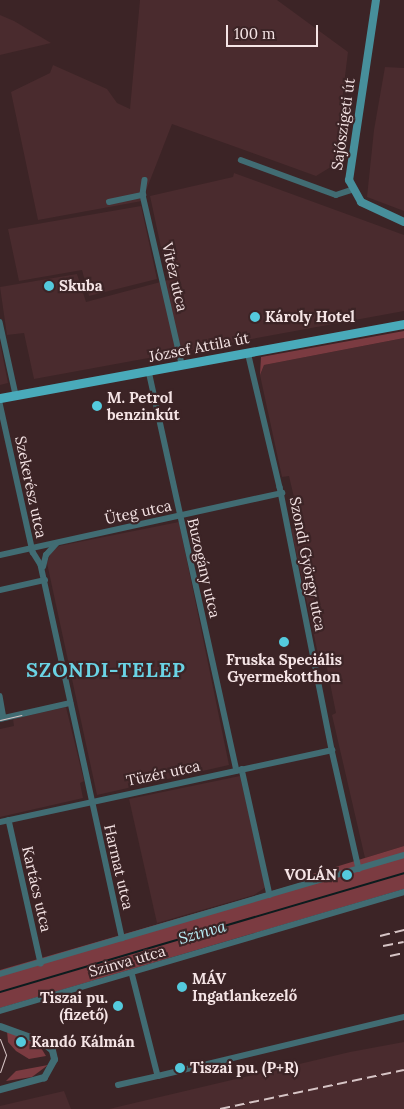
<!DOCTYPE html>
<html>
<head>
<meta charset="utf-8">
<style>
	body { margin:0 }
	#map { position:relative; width:404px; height:1109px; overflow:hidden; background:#3c2426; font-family:Lora,serif }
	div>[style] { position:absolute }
	.built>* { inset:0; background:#4a2b2e }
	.green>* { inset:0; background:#7b3b41 }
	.stream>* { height:2px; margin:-1px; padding:0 1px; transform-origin:1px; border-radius:1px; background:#0c1c1e }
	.minor>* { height:5.5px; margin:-2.75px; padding:0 2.75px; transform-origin:2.75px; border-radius:2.75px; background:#416c73 }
	.tertiary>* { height:7px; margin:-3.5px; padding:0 3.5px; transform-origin:3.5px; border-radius:3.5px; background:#416c73 }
	.secondary>* { height:8px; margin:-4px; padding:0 4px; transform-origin:4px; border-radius:4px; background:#478f9b }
	.primary>* { height:9px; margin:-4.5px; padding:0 4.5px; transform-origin:4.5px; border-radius:4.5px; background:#49aaba }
	.tram>* { height:1px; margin:-0.5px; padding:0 0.5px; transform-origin:0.5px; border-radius:0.5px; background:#d6c4c5 }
	.rail>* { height:2px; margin-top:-1px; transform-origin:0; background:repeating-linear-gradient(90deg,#d6c4c5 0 10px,transparent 0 15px) }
	.dots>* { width:14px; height:14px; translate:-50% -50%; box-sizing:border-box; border:2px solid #3c2426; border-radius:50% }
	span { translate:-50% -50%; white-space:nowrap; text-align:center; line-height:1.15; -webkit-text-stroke:4.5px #3c2426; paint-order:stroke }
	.street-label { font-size:15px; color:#f5e4e5 }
	.poi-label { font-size:15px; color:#f5e4e5; font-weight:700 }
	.left { translate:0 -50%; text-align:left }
	.right { translate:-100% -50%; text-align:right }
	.water-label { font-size:16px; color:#b9eff8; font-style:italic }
	.district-label { font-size:20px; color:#6ad3e4; font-weight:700; letter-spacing:1px }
	.scale { position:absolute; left:226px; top:25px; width:92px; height:22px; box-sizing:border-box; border:2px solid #f5e4e5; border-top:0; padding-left:6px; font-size:15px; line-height:18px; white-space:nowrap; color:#f5e4e5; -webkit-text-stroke:4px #3c2426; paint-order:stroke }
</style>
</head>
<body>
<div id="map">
	<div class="built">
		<div style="clip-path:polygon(140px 0,277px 0,348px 52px,334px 165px,316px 176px,172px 124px,142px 201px,38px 220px,11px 92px,50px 73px,53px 65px,107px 89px,117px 103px,130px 109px)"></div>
		<div style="clip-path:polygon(0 15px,14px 21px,51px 43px,0 55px)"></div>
		<div style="clip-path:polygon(385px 67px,404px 68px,404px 211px,367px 197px,374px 130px)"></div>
		<div style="clip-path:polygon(234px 173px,404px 235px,404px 311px,34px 379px,24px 333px,7px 335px,0 287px,77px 274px,86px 302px,168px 280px,150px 196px,233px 177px)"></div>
		<div style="clip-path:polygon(141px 206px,157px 279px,89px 296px,82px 270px,19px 281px,8px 229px)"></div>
		<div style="clip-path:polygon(404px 338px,404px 846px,365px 858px,332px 715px,336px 713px,324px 653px,318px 654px,291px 529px,301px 527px,289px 476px,282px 477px,260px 375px,264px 365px)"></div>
		<div style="clip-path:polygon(0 343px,8px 383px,0 385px)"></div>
		<div style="clip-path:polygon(179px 522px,229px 765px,97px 795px,47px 563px,51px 552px,59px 546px)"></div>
		<div style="clip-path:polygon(66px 707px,84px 781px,80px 783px,83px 798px,0 817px,0 729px,14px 726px,13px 719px)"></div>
		<div style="clip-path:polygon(240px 776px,266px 887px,254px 895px,157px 923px,129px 799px)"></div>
		<div style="clip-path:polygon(404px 1042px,404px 1109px,109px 1109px,350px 1052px)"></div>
		<div style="clip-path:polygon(64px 1091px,71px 1109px,0 1109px,0 1106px)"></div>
	</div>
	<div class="green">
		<div style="clip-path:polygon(404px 331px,404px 338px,264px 365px,260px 375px,261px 357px)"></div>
		<div style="clip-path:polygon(404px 846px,404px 889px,0 1008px,0 970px,307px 881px,306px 876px)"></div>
		<div style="clip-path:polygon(7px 1031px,38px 1043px,46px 1056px,29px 1059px,16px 1051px,8px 1042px)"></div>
		<div style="clip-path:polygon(48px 1065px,32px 1077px,6px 1081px,16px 1071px)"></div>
	</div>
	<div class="stream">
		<div style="left:0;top:992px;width:421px;rotate:-16.4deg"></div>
	</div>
	<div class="minor">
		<div style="left:241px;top:160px;width:101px;rotate:20.2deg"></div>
		<div style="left:336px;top:195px;width:16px;rotate:-18deg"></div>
		<div style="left:145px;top:180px;width:15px;rotate:98deg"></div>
		<div style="left:143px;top:195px;width:173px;rotate:77deg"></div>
		<div style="left:109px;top:202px;width:35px;rotate:-12deg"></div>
		<div style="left:0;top:322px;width:75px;rotate:77.6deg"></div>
		<div style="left:248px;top:352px;width:139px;rotate:76.7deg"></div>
		<div style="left:280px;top:487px;width:268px;rotate:78.8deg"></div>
		<div style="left:332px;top:750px;width:122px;rotate:77.2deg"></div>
		<div style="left:149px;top:371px;width:409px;rotate:77.6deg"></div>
		<div style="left:0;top:403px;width:153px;rotate:77.5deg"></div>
		<div style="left:33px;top:552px;width:15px;rotate:58deg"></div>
		<div style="left:41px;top:565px;width:382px;rotate:77.7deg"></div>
		<div style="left:0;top:555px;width:289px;rotate:-12.4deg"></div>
		<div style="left:43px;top:567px;width:12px;rotate:-76deg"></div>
		<div style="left:46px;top:555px;width:15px;rotate:-48deg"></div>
		<div style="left:0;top:590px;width:46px;rotate:-12.5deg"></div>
		<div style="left:0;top:696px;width:22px;rotate:80deg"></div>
		<div style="left:0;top:719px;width:72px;rotate:-12.9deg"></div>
		<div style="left:242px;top:769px;width:129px;rotate:77.5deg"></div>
		<div style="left:9px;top:820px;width:147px;rotate:77.4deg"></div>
		<div style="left:0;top:822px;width:340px;rotate:-12.2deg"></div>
		<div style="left:132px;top:973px;width:106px;rotate:75.8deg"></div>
		<div style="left:158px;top:1076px;width:253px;rotate:-13.5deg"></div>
		<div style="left:0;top:974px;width:421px;rotate:-16.4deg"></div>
		<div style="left:0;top:1011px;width:421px;rotate:-16.4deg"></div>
		<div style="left:118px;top:1085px;width:41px;rotate:-12.7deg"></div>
	</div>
	<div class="tertiary">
		<div style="left:0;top:1026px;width:44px;rotate:20.1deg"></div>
		<div style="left:41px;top:1041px;width:14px;rotate:39deg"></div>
		<div style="left:52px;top:1050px;width:9px;rotate:77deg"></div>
		<div style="left:54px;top:1059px;width:21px;rotate:119deg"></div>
		<div style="left:44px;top:1077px;width:46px;rotate:164.7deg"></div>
	</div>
	<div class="secondary">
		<div style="left:376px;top:0;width:182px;rotate:98.5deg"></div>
		<div style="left:349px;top:180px;width:25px;rotate:61deg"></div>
		<div style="left:361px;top:202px;width:47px;rotate:24.9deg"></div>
	</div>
	<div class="primary">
		<div style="left:0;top:398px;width:411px;rotate:-10.4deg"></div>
	</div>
	<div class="tram">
		<div style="left:0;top:720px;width:22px;rotate:-13deg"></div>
		<div style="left:0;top:1039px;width:17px;rotate:69deg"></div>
		<div style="left:6px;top:1055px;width:18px;rotate:109deg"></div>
	</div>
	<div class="rail">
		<div style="left:380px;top:936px;width:25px;rotate:-14deg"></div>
		<div style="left:383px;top:946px;width:21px;rotate:-11deg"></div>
		<div style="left:390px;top:956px;width:14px;rotate:-12deg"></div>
		<div style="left:220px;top:1109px;width:188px;rotate:-12deg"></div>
	</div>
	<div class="dots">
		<div style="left:49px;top:286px;background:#54cadd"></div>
		<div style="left:255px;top:317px;background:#54cadd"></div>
		<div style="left:97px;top:406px;background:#54cadd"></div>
		<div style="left:284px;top:642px;background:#54cadd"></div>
		<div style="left:347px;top:875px;background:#54cadd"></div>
		<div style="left:182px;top:987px;background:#54cadd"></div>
		<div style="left:118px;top:1006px;background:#54cadd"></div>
		<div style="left:21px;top:1042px;background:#54cadd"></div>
		<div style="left:180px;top:1068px;background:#54cadd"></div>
	</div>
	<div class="street-label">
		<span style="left:343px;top:124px;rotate:-82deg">Sajószigeti út</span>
		<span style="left:175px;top:277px;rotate:77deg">Vitéz utca</span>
		<span style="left:199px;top:347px;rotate:-11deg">József Attila út</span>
		<span style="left:31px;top:487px;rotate:78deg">Szekerész utca</span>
		<span style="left:138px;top:512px;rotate:-12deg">Üteg utca</span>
		<span style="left:308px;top:564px;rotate:79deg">Szondi György utca</span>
		<span style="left:204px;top:568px;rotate:77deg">Buzogány utca</span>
		<span style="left:163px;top:773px;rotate:-12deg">Tüzér utca</span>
		<span style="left:119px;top:867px;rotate:77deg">Harmat utca</span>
		<span style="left:37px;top:889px;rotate:77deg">Kartács utca</span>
		<span style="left:127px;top:961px;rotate:-16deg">Szinva utca</span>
	</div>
	<div class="poi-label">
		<span class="left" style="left:59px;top:286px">Skuba</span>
		<span class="left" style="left:265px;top:317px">Károly Hotel</span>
		<span class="left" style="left:107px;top:406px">M. Petrol<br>benzinkút</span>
		<span style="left:284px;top:668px">Fruska Speciális<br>Gyermekotthon</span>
		<span class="right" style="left:337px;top:875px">VOLÁN</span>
		<span class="left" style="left:192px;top:987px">MÁV<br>Ingatlankezelő</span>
		<span class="right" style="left:108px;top:1006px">Tiszai pu.<br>(fizető)</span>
		<span class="left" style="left:31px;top:1042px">Kandó Kálmán</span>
		<span class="left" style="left:190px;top:1068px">Tiszai pu. (P+R)</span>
	</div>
	<div class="water-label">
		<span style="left:202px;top:932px;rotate:-16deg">Szinva</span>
	</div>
	<div class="district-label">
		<span style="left:106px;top:669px">SZONDI-TELEP</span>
	</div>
	<div class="scale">100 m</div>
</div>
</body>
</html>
